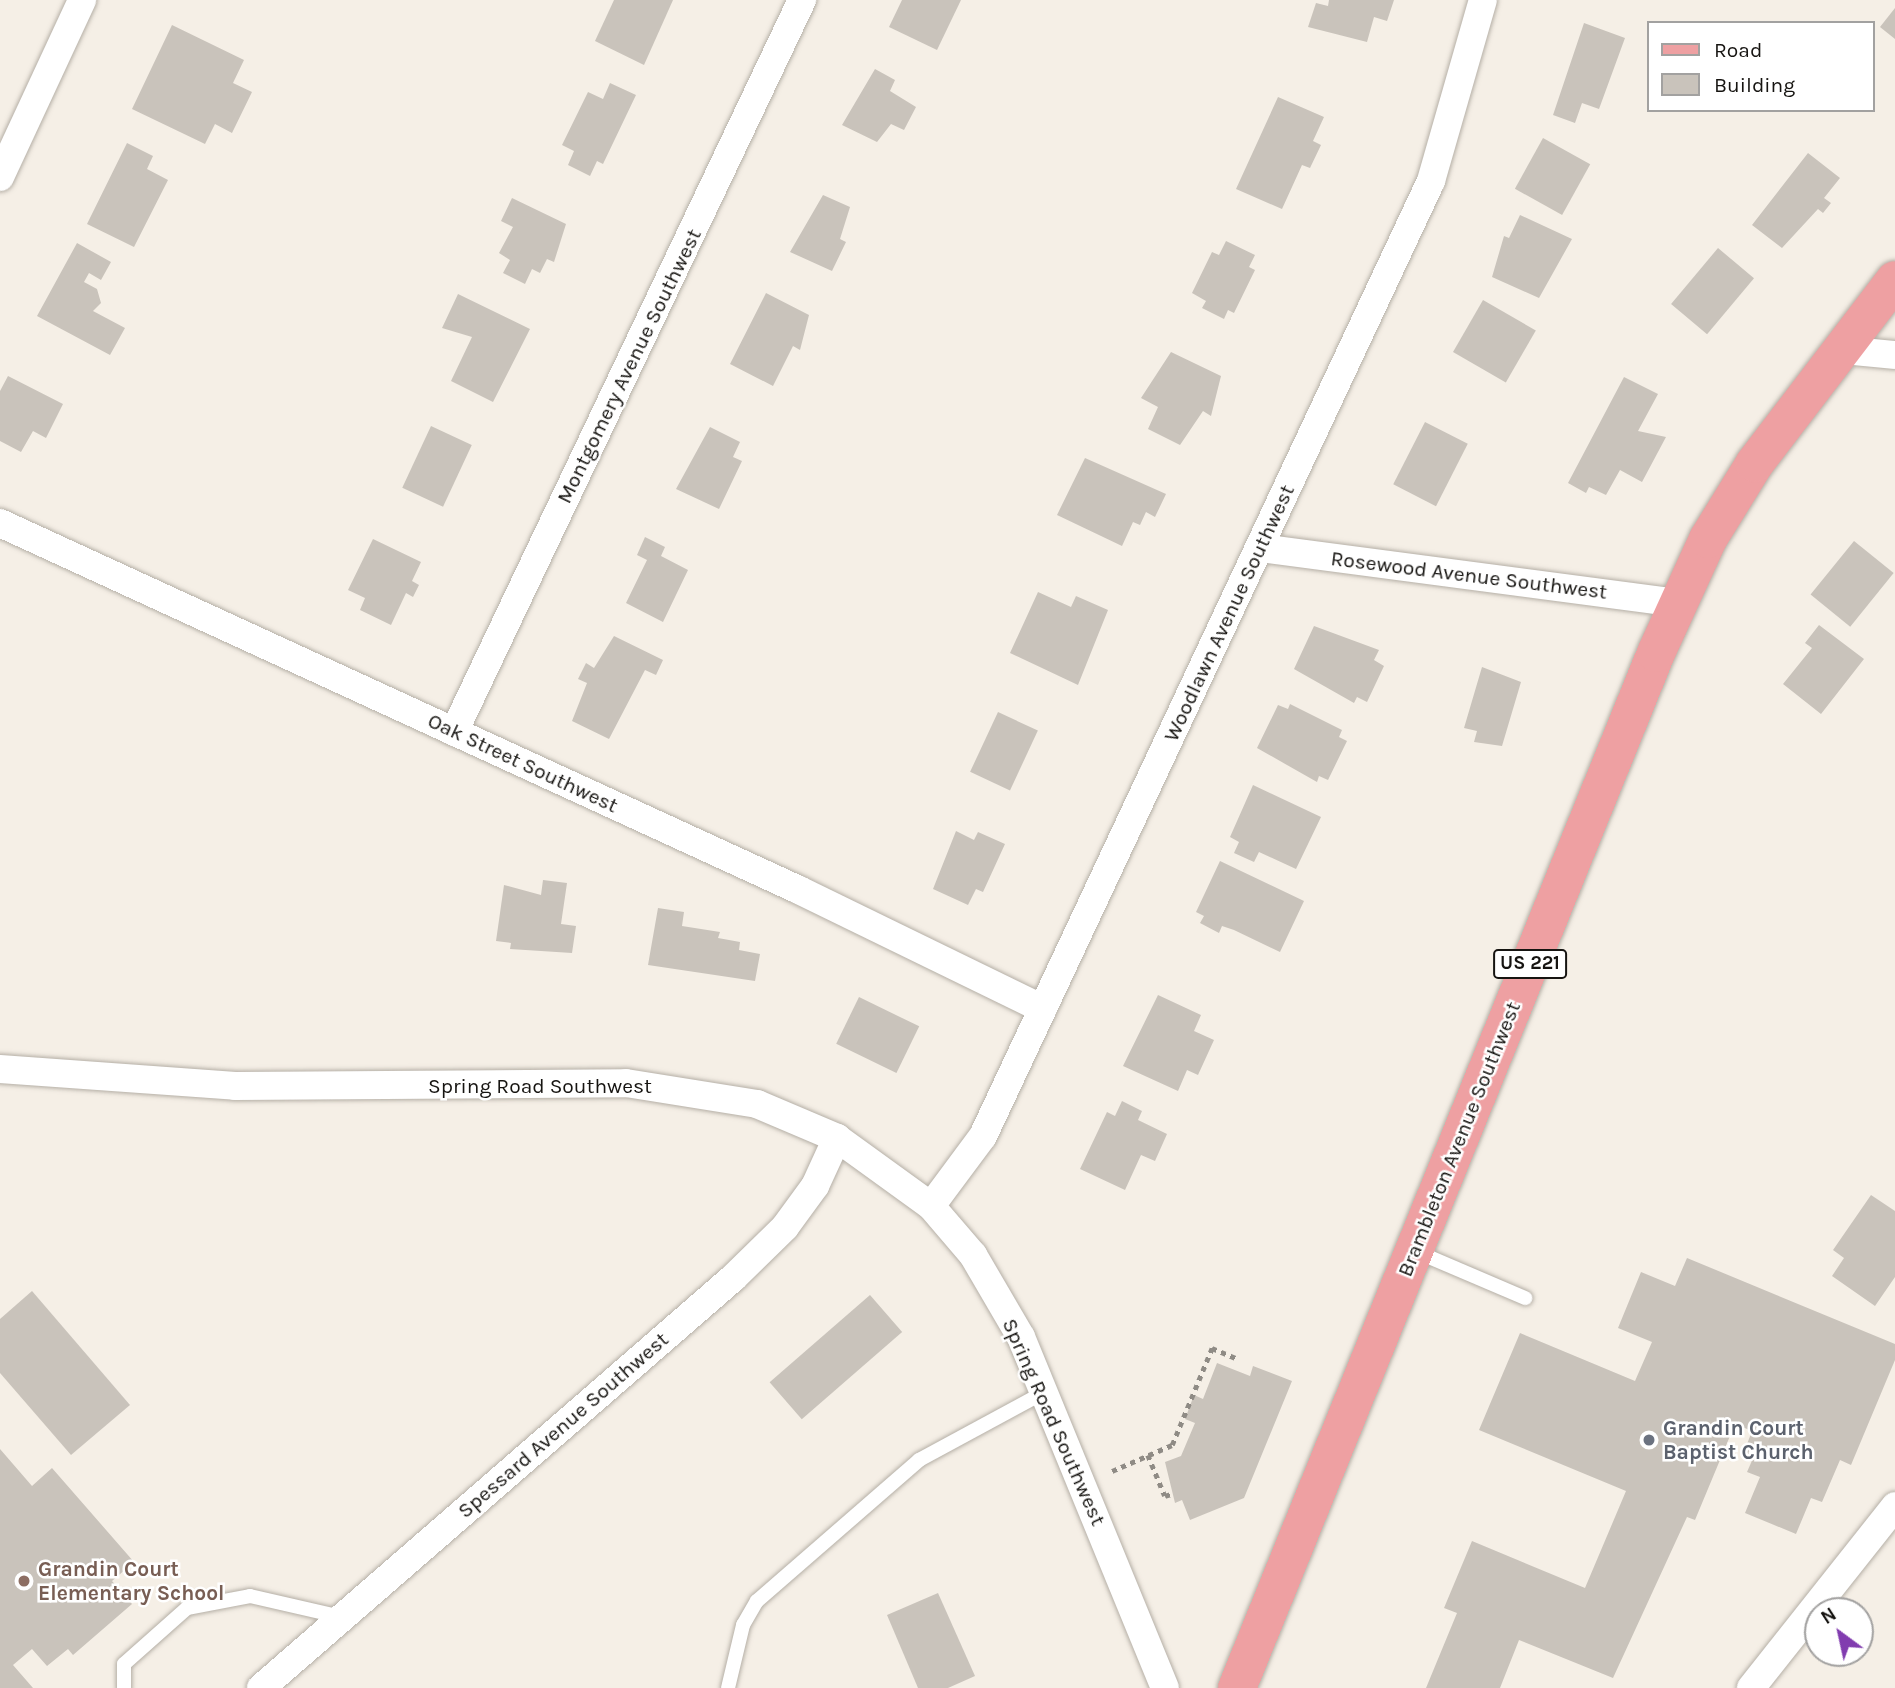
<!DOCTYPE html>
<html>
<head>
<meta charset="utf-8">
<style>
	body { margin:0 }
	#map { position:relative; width:1895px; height:1688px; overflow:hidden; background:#f5efe6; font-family:Karla,sans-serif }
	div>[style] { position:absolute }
	.building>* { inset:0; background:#c9c3bb; transform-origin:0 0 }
	.path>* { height:4.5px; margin-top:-2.25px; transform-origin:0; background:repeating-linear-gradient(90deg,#8f8b85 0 5px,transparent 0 10px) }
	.roads { filter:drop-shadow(0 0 2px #b5afa6) drop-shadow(0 0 2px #b5afa6) }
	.service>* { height:14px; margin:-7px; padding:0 7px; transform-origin:7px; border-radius:7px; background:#fff }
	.minor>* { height:28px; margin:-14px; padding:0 14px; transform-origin:14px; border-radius:14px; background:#fff }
	.primary>* { height:38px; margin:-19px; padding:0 19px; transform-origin:19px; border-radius:19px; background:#eea0a2 }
	.dots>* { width:19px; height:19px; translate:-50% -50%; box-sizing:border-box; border:4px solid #fff; border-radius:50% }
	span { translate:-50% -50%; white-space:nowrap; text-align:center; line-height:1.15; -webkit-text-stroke:5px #fff; paint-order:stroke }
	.shield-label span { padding:2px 5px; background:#fff; border:2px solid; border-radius:5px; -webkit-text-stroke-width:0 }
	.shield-label { font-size:19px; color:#161411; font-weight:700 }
	.street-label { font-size:21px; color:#161411 }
	.worship-label { font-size:21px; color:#5b616d; font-weight:700 }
	.left { translate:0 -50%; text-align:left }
	.education-label { font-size:21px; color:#785e54; font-weight:700 }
	.legend { position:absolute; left:1647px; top:21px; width:228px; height:91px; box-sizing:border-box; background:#fff; border:2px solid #a2a1a0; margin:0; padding:9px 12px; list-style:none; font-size:21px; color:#161411 }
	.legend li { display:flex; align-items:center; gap:14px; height:35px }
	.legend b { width:35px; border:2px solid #a2a1a0 }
	.north { position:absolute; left:1804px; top:1597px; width:70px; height:70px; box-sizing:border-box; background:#fff; border:2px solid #a2a1a0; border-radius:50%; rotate:327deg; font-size:19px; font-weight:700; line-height:28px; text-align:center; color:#161411 }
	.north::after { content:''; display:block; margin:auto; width:24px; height:32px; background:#813caf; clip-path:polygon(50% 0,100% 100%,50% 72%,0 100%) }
</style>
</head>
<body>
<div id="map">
	<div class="building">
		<div style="clip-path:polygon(614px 0,673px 0,644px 65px,595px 41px)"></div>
		<div style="clip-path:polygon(902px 0,961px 0,937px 50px,889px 27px)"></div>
		<div style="clip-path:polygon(1329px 0,1394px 0,1387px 21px,1374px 17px,1367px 42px,1308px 27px,1316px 3px,1328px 6px)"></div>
		<div style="clip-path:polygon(1895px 8px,1895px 39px,1880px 27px)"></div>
		<div style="clip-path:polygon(1584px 23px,1625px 38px,1599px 109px,1582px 103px,1575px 123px,1553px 115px)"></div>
		<div style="clip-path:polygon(172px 25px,244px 60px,233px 83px,252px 92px,232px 133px,215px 124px,205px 144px,132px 109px)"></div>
		<div style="clip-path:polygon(875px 69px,895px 80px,890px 91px,916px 107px,904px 130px,891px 124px,877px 142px,842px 125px)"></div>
		<div style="clip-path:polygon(610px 83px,636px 95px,603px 164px,597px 161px,590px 176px,568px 165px,574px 151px,562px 145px,588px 92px,603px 99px)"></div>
		<div style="clip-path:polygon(1278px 97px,1324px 117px,1313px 141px,1321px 145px,1310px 168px,1302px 165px,1282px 209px,1236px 189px)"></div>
		<div style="left:1543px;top:138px;width:54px;height:58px;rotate:29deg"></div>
		<div style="clip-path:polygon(127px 143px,153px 156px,147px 169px,168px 180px,134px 247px,87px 224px)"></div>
		<div style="clip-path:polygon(1808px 153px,1840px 178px,1824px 198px,1831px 203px,1823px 213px,1818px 209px,1782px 248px,1752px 225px)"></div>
		<div style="clip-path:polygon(823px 195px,850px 207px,840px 239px,846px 242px,832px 271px,790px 252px)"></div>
		<div style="clip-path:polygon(512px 198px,566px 224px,554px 262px,547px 259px,540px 273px,532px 269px,525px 284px,503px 273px,510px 260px,499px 253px,513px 227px,501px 221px)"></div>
		<div style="clip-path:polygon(1520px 215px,1572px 239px,1539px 298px,1492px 277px,1504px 236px,1509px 238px)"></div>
		<div style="clip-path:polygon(1226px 241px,1255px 255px,1249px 267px,1255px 270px,1234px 313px,1228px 310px,1224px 319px,1202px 308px,1206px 301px,1192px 293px,1212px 252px,1219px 255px)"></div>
		<div style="clip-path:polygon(77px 243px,111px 262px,101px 280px,89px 273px,84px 282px,97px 289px,101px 303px,93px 311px,125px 328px,110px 355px,37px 316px)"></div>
		<div style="left:1718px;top:248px;width:47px;height:73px;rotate:40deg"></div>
		<div style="clip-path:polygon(766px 293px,809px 315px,800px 350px,793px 346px,773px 386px,730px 364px)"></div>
		<div style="clip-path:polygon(458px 294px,530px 329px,493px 402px,451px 381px,472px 337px,442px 328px)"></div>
		<div style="left:1483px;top:300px;width:61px;height:60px;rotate:30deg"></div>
		<div style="clip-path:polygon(1171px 352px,1221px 376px,1211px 416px,1203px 411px,1180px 445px,1148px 429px,1158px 407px,1141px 398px)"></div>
		<div style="clip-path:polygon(8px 376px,63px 404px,46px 438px,33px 431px,21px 452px,0 441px,0 391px)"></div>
		<div style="clip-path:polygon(1624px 377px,1658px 394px,1638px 431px,1666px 437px,1642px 482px,1620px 470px,1606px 495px,1589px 487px,1586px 493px,1568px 483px)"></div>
		<div style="left:1425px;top:422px;width:48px;height:70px;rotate:27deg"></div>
		<div style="left:431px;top:426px;width:45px;height:68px;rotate:25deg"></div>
		<div style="clip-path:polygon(710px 427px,740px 442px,733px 457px,742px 461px,719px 509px,676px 489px)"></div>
		<div style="clip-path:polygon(1085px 458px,1166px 494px,1155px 517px,1146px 512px,1140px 525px,1133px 522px,1122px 546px,1057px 515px)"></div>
		<div style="clip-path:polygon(645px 537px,665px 547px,661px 556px,688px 570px,663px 622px,626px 603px,647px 560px,637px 555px)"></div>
		<div style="clip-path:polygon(373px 539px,421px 562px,412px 581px,419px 585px,413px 597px,406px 593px,391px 625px,360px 610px,365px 598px,348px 590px)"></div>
		<div style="left:1854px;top:541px;width:51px;height:69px;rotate:39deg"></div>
		<div style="clip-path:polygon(1038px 592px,1071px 607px,1076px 596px,1108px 610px,1078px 685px,1010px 653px)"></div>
		<div style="clip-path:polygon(1819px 625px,1864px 659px,1821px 714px,1783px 684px,1812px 648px,1805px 643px)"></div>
		<div style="clip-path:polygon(1314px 626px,1379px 650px,1374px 660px,1384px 666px,1367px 702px,1357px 697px,1354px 703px,1294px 669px)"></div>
		<div style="clip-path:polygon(614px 636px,663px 660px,656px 675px,645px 670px,609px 739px,572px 721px,587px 683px,578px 679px,586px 663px,594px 668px)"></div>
		<div style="clip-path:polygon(1482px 667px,1521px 682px,1502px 746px,1474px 742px,1477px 731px,1464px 728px)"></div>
		<div style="clip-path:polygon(1290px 704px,1342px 730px,1339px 737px,1347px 741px,1328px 780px,1319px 776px,1317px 782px,1257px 748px,1278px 705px,1288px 709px)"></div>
		<div style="left:998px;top:712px;width:44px;height:66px;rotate:25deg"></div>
		<div style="clip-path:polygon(1253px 785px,1321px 817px,1296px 869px,1259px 852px,1254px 862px,1234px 853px,1239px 842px,1230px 837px)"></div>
		<div style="clip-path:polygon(956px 831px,974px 840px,978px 832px,1005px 844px,983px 892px,976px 889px,968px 905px,933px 889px)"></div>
		<div style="clip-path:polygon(1220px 861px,1304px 901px,1280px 952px,1234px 930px,1222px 926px,1219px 933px,1200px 923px,1204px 916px,1196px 912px)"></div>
		<div style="clip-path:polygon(543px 880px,567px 883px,561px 924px,576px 926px,572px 953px,510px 949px,511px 943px,496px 941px,504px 885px,541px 895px)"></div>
		<div style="clip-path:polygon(658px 908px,684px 912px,682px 926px,720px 932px,718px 938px,740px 942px,739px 950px,760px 954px,755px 981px,648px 965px)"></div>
		<div style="clip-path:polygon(1158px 995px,1201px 1015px,1194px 1031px,1214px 1040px,1198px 1075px,1187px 1070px,1178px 1091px,1123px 1066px)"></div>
		<div style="left:859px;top:997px;width:67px;height:52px;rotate:26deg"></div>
		<div style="clip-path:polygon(1122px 1101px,1142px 1111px,1138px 1120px,1167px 1134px,1155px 1161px,1141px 1155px,1125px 1190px,1080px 1169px,1107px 1112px,1115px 1116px)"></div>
		<div style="clip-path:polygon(1871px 1195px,1895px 1211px,1895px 1277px,1875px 1306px,1832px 1276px,1844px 1258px,1833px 1250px)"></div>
		<div style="clip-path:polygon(1687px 1258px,1895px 1344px,1895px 1360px,1851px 1465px,1840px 1460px,1822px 1502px,1811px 1498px,1796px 1534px,1745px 1513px,1760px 1477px,1747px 1472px,1754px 1456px,1744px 1452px,1752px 1431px,1735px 1424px,1695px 1520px,1687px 1517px,1613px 1678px,1519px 1640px,1500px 1688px,1426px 1688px,1457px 1613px,1444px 1608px,1472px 1541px,1585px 1588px,1626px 1491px,1479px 1430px,1520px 1333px,1635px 1381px,1652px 1342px,1618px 1328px,1641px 1272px,1675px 1286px)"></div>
		<div style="clip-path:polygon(32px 1291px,130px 1405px,71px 1455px,0 1373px,0 1319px)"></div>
		<div style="left:870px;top:1295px;width:49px;height:133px;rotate:49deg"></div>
		<div style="clip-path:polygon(1217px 1363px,1250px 1376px,1253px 1366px,1292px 1381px,1244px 1498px,1190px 1520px,1182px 1500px,1175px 1503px,1165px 1462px,1181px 1456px,1195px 1423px,1185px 1419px,1194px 1395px,1203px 1399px)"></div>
		<div style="clip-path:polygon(0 1449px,32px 1486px,52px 1468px,134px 1562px,112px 1581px,132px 1604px,73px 1655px,68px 1649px,47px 1666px,32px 1649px,13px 1665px,33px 1688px,0 1688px)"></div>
		<div style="clip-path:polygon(938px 1593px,975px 1676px,948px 1688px,918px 1688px,887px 1615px)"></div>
	</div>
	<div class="path">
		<div style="left:1148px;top:1455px;width:44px;rotate:67.5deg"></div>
		<div style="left:1165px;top:1496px;width:6px;rotate:-18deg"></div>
		<div style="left:1112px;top:1471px;width:65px;rotate:-23.4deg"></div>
		<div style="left:1172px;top:1445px;width:105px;rotate:-67.6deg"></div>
		<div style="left:1212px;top:1348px;width:28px;rotate:23deg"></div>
	</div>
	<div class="roads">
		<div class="service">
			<div style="left:1415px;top:1251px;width:120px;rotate:23.1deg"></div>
			<div style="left:124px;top:1688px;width:24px;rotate:-90deg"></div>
			<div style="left:124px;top:1664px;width:84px;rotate:-41.6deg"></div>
			<div style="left:187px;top:1608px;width:64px;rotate:-10.8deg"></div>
			<div style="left:250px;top:1596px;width:94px;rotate:12.9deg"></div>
			<div style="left:728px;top:1688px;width:65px;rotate:-76.6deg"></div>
			<div style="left:743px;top:1625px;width:28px;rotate:-60deg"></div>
			<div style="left:757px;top:1601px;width:215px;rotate:-41deg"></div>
			<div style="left:919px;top:1460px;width:143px;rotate:-28.4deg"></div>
		</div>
		<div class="minor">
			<div style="left:0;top:177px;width:195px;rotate:-65.1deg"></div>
			<div style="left:1842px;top:350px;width:53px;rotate:5.4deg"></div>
			<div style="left:0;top:523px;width:879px;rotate:24.67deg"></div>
			<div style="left:799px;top:890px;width:271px;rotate:26deg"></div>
			<div style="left:1260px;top:548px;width:422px;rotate:7.5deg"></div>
			<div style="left:454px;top:732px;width:811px;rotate:-64.57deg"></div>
			<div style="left:0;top:1069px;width:236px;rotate:4.1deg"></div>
			<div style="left:235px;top:1086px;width:391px;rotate:-0.4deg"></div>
			<div style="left:626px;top:1083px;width:133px;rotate:9.1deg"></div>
			<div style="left:757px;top:1104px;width:87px;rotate:23deg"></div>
			<div style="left:837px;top:1138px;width:116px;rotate:35.9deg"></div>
			<div style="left:931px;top:1206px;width:65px;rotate:49.4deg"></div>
			<div style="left:973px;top:1255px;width:95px;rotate:59.7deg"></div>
			<div style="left:1021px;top:1337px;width:379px;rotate:67.7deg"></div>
			<div style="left:931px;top:1206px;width:87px;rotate:-53.4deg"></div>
			<div style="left:983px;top:1136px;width:1055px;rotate:-64.87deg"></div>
			<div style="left:1431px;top:181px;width:188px;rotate:-74deg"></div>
			<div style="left:261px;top:1688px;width:625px;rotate:-40.98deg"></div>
			<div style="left:733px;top:1278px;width:73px;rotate:-44.4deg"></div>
			<div style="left:785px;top:1227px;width:51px;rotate:-53.8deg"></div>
			<div style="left:815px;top:1186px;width:53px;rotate:-65.4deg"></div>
			<div style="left:1751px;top:1688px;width:232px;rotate:-51.6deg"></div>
		</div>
		<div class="primary">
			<div style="left:1237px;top:1688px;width:1117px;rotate:-67.96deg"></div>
			<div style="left:1656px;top:653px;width:125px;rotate:-65.5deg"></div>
			<div style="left:1708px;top:539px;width:89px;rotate:-58.3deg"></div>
			<div style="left:1755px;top:463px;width:230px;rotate:-52.6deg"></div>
		</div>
	</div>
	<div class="dots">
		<div style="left:1649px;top:1440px;background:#6b7280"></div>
		<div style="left:24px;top:1581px;background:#8d6e63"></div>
	</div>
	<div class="shield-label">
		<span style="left:1530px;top:964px">US 221</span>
	</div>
	<div class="street-label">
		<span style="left:629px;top:366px;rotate:-64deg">Montgomery Avenue Southwest</span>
		<span style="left:1469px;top:575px;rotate:7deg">Rosewood Avenue Southwest</span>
		<span style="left:1229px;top:613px;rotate:-65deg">Woodlawn Avenue Southwest</span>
		<span style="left:523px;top:763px;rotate:25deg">Oak Street Southwest</span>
		<span style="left:540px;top:1086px">Spring Road Southwest</span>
		<span style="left:1459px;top:1139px;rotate:-68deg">Brambleton Avenue Southwest</span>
		<span style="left:1054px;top:1422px;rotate:66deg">Spring Road Southwest</span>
		<span style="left:563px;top:1425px;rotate:-41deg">Spessard Avenue Southwest</span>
	</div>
	<div class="worship-label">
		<span class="left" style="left:1663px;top:1440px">Grandin Court<br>Baptist Church</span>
	</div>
	<div class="education-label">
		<span class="left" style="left:38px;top:1581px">Grandin Court<br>Elementary School</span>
	</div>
	<ul class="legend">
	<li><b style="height:9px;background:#eea0a2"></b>Road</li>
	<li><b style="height:19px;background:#c9c3bb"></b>Building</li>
	</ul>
	<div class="north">N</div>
</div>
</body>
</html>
